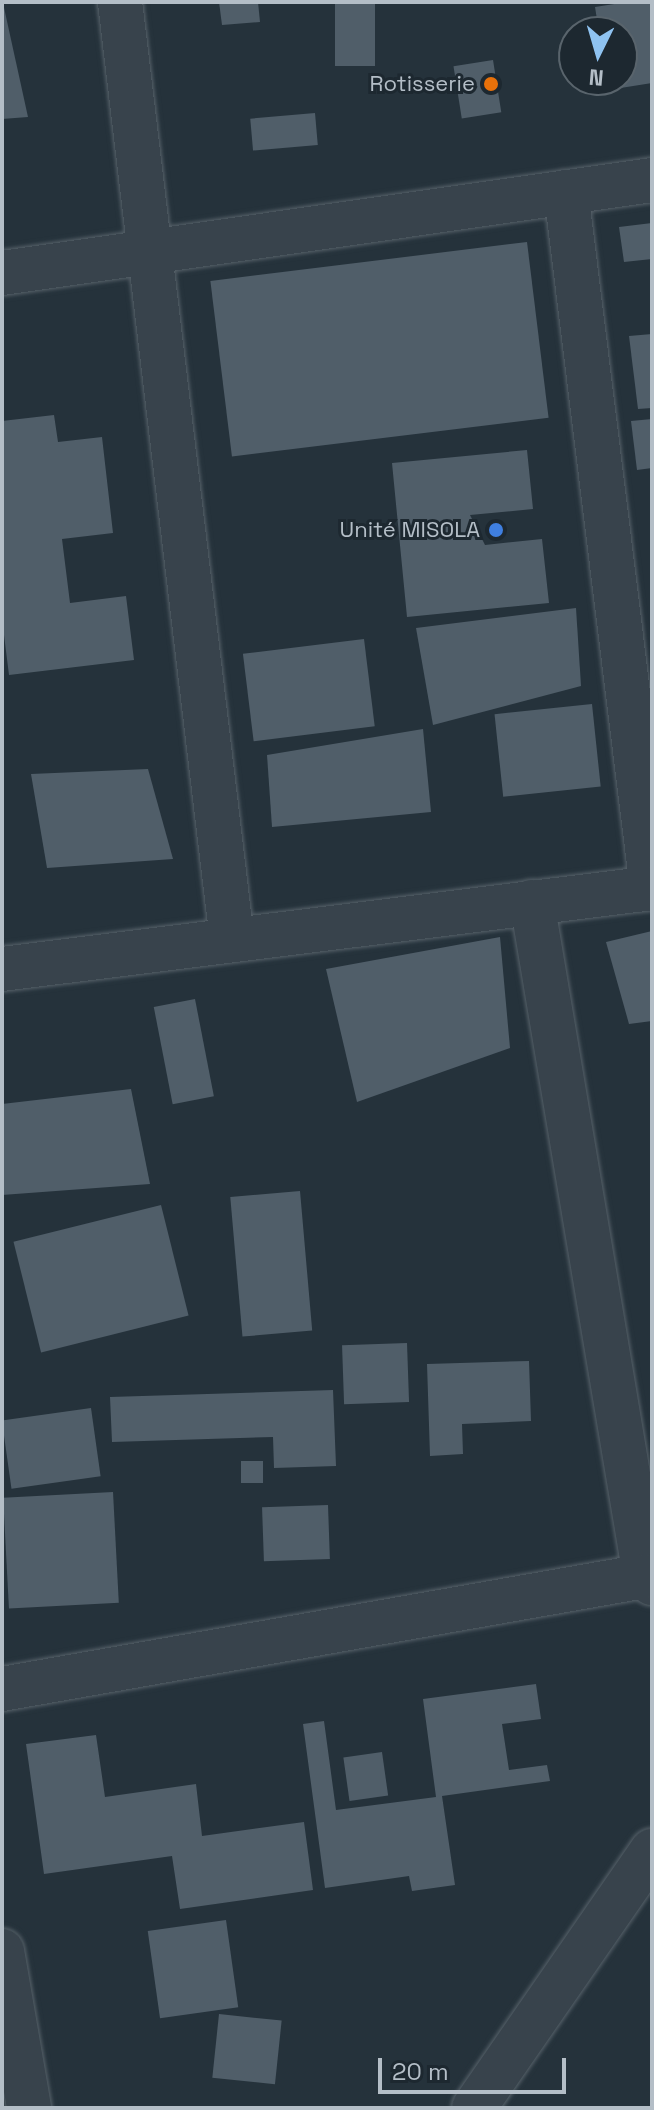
<!DOCTYPE html>
<html>
<head>
<meta charset="utf-8">
<style>
	body { margin:0 }
	#map { position:relative; width:654px; height:2110px; overflow:hidden; background:#25323b; font-family:"Space Grotesk",sans-serif }
	div>[style] { position:absolute }
	.building>* { inset:0; background:#505e69; transform-origin:0 0 }
	.roads { filter:drop-shadow(0 0 2px #566169) drop-shadow(0 0 2px #566169) }
	.minor>* { height:44px; margin:-22px; padding:0 22px; transform-origin:22px; border-radius:22px; background:#38434c }
	.tertiary>* { height:44px; margin:-22px; padding:0 22px; transform-origin:22px; border-radius:22px; background:#38434c }
	.dots>* { width:22px; height:22px; translate:-50% -50%; box-sizing:border-box; border:4px solid #1d2830; border-radius:50% }
	span { translate:-50% -50%; white-space:nowrap; text-align:center; line-height:1.15; -webkit-text-stroke:6px #1d2830; paint-order:stroke }
	.poi-label { font-size:22px; color:#b4bec7 }
	.right { translate:-100% -50%; text-align:right }
	.frame { position:absolute; inset:0; border:4px solid #b4bec7; pointer-events:none }
	.north { position:absolute; left:558px; top:16px; width:80px; height:80px; box-sizing:border-box; background:#1d2830; border:2px solid #59646c; border-radius:50%; rotate:185deg; font-size:22px; font-weight:700; line-height:32px; text-align:center; color:#b4bec7 }
	.north::after { content:''; display:block; margin:auto; width:28px; height:36px; background:#8fc3f1; clip-path:polygon(50% 0,100% 100%,50% 72%,0 100%) }
	.scale { position:absolute; left:378px; top:2058px; width:188px; height:36px; box-sizing:border-box; border:4px solid #b4bec7; border-top:0; padding-left:10px; font-size:24px; line-height:28px; white-space:nowrap; color:#b4bec7; -webkit-text-stroke:6px #1d2830; paint-order:stroke }
</style>
</head>
<body>
<div id="map">
	<div class="building">
		<div style="clip-path:polygon(219px 2px,258px 2px,260px 22px,222px 25px)"></div>
		<div style="left:335px;top:2px;width:40px;height:64px"></div>
		<div style="clip-path:polygon(627px 2px,652px 2px,652px 83px,608px 90px,606px 80px,622px 80px,622px 32px,599px 32px,595px 7px)"></div>
		<div style="clip-path:polygon(2px 3px,3px 3px,28px 117px,2px 119px)"></div>
		<div style="left:493px;top:60px;width:53px;height:40px;rotate:81deg"></div>
		<div style="left:315px;top:113px;width:32px;height:65px;rotate:85deg"></div>
		<div style="clip-path:polygon(652px 223px,652px 259px,624px 262px,619px 227px)"></div>
		<div style="left:527px;top:242px;width:177px;height:319px;rotate:83deg"></div>
		<div style="clip-path:polygon(652px 334px,652px 408px,638px 409px,629px 336px)"></div>
		<div style="clip-path:polygon(54px 415px,58px 442px,102px 437px,113px 533px,62px 539px,70px 603px,126px 596px,134px 660px,9px 675px,2px 619px,2px 421px)"></div>
		<div style="clip-path:polygon(652px 419px,652px 468px,637px 470px,631px 421px)"></div>
		<div style="clip-path:polygon(527px 450px,533px 509px,470px 515px,485px 545px,542px 539px,549px 603px,407px 617px,392px 463px)"></div>
		<div style="clip-path:polygon(576px 608px,581px 686px,433px 725px,416px 628px)"></div>
		<div style="left:364px;top:639px;width:88px;height:122px;rotate:83deg"></div>
		<div style="left:592px;top:704px;width:83px;height:98px;rotate:84deg"></div>
		<div style="clip-path:polygon(423px 729px,431px 812px,272px 827px,267px 755px)"></div>
		<div style="clip-path:polygon(148px 769px,173px 859px,47px 868px,31px 774px)"></div>
		<div style="clip-path:polygon(652px 931px,652px 1021px,629px 1024px,606px 942px)"></div>
		<div style="clip-path:polygon(500px 937px,510px 1048px,357px 1102px,326px 969px)"></div>
		<div style="left:195px;top:999px;width:99px;height:42px;rotate:79deg"></div>
		<div style="clip-path:polygon(131px 1089px,150px 1184px,2px 1195px,2px 1104px)"></div>
		<div style="left:300px;top:1191px;width:140px;height:70px;rotate:85deg"></div>
		<div style="left:161px;top:1205px;width:114px;height:152px;rotate:76deg"></div>
		<div style="left:407px;top:1343px;width:59px;height:65px;rotate:88deg"></div>
		<div style="clip-path:polygon(529px 1361px,531px 1421px,462px 1424px,463px 1454px,430px 1456px,427px 1364px)"></div>
		<div style="clip-path:polygon(333px 1390px,336px 1466px,274px 1468px,273px 1437px,112px 1442px,110px 1397px)"></div>
		<div style="left:91px;top:1408px;width:69px;height:90px;rotate:82deg"></div>
		<div style="left:241px;top:1461px;width:22px;height:22px"></div>
		<div style="left:113px;top:1492px;width:111px;height:110px;rotate:87deg"></div>
		<div style="left:328px;top:1505px;width:54px;height:66px;rotate:88deg"></div>
		<div style="clip-path:polygon(536px 1684px,541px 1719px,502px 1724px,509px 1770px,547px 1765px,550px 1781px,442px 1796px,455px 1885px,412px 1891px,409px 1876px,325px 1888px,303px 1724px,324px 1721px,336px 1810px,436px 1797px,423px 1699px)"></div>
		<div style="clip-path:polygon(96px 1735px,105px 1797px,196px 1784px,202px 1836px,304px 1822px,313px 1890px,180px 1909px,172px 1856px,44px 1874px,26px 1744px)"></div>
		<div style="left:382px;top:1752px;width:44px;height:39px;rotate:82deg"></div>
		<div style="left:226px;top:1920px;width:88px;height:79px;rotate:82deg"></div>
		<div style="left:219px;top:2014px;width:63px;height:64px;rotate:6deg"></div>
	</div>
	<div class="roads">
		<div class="minor">
			<div style="left:120px;top:2px;width:945px;rotate:83.19deg"></div>
			<div style="left:566px;top:192px;width:700px;rotate:82.95deg"></div>
			<div style="left:2px;top:273px;width:657px;rotate:-8.14deg"></div>
			<div style="left:532px;top:902px;width:683px;rotate:80.48deg"></div>
			<div style="left:645px;top:1576px;width:10px;rotate:45deg"></div>
			<div style="left:2px;top:969px;width:655px;rotate:-7.1deg"></div>
			<div style="left:2px;top:1689px;width:653px;rotate:-9.97deg"></div>
			<div style="left:2px;top:1951px;width:159px;rotate:80.2deg"></div>
		</div>
		<div class="tertiary">
			<div style="left:474px;top:2108px;width:313px;rotate:-55.3deg"></div>
		</div>
	</div>
	<div class="dots">
		<div style="left:491px;top:84px;background:#e8710a"></div>
		<div style="left:496px;top:530px;background:#3f7fe0"></div>
	</div>
	<div class="poi-label">
		<span class="right" style="left:475px;top:84px">Rotisserie</span>
		<span class="right" style="left:480px;top:530px">Unité MISOLA</span>
	</div>
	<div class="frame"></div>
	<div class="north">N</div>
	<div class="scale">20 m</div>
</div>
</body>
</html>
